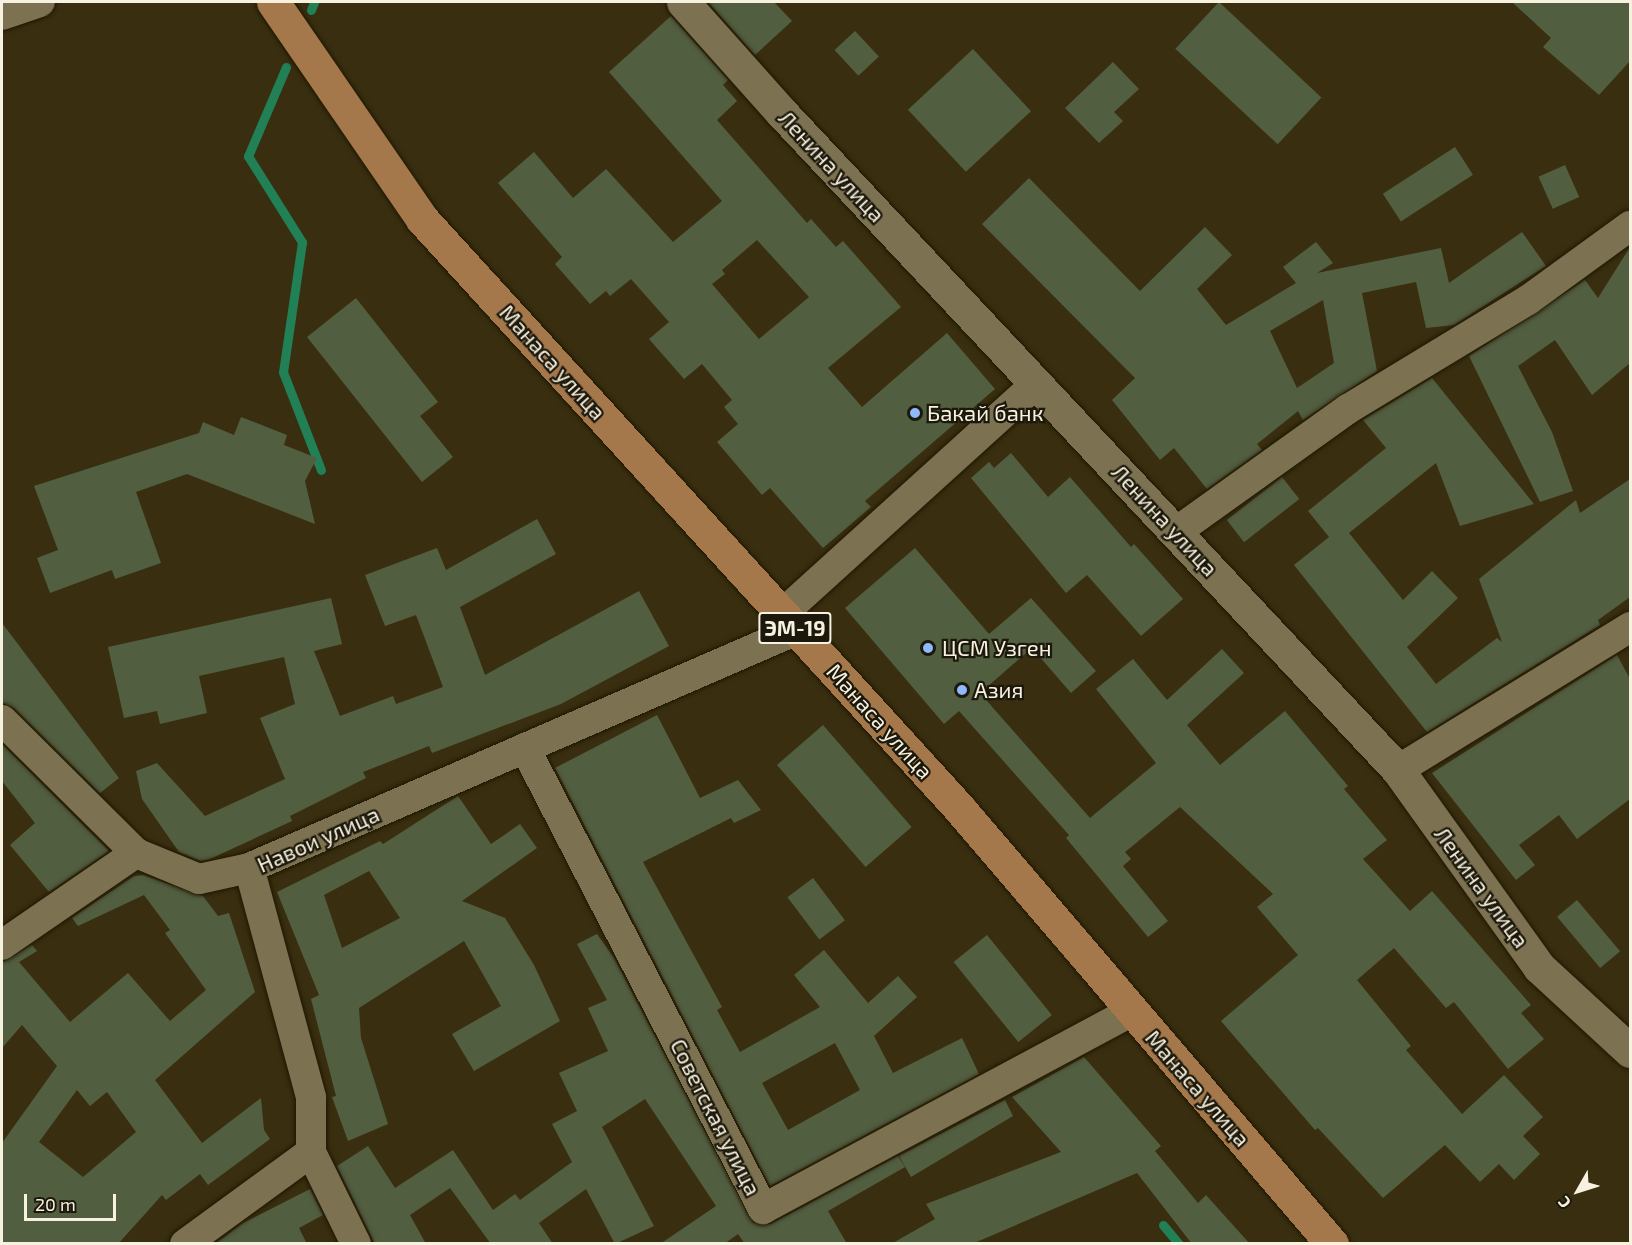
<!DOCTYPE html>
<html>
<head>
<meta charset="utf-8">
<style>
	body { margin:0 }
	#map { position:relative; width:1632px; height:1245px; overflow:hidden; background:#392f10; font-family:"Exo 2",sans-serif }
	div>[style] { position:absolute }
	.stream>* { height:9px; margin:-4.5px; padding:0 4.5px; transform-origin:4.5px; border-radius:4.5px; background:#218056 }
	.building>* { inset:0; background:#525e40; transform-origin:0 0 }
	.roads { filter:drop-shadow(0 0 2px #201700) drop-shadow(0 0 2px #201700) }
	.minor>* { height:30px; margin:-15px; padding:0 15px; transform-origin:15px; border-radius:15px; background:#7c7150 }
	.tertiary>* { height:33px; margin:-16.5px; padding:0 16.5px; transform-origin:16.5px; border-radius:16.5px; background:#7c7150 }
	.primary>* { height:33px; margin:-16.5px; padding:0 16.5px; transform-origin:16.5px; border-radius:16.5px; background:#a4784b }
	.dots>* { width:16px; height:16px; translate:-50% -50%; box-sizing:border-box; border:3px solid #1c180b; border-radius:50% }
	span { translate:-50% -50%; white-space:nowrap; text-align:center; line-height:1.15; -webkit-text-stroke:4.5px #1c180b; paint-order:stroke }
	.shield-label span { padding:2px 4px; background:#1c180b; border:2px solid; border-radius:4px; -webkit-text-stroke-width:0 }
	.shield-label { font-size:21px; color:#f7f1df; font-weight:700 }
	.street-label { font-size:22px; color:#f7f1df }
	.poi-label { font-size:22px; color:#f7f1df }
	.left { translate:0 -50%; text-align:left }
	.frame { position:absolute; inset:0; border:3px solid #f7f1df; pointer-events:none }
	.north { position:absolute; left:1548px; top:1161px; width:60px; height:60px; -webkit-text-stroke:4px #1c180b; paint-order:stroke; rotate:231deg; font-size:16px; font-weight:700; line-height:24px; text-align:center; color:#f7f1df }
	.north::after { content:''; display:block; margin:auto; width:21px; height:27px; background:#f7f1df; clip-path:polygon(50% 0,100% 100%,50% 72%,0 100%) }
	.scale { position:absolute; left:24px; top:1194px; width:92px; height:27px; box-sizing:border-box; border:3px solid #f7f1df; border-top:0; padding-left:8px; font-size:18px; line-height:21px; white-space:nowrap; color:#f7f1df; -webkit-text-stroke:4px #1c180b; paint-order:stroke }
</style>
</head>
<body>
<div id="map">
	<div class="stream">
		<div style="left:311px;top:10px;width:9px;rotate:-69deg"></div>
		<div style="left:286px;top:67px;width:97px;rotate:113.1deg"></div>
		<div style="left:248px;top:156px;width:102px;rotate:57.9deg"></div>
		<div style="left:302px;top:242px;width:131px;rotate:98.3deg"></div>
		<div style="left:283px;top:372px;width:105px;rotate:68.8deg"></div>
		<div style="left:1163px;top:1225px;width:25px;rotate:50deg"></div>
	</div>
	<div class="building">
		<div style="clip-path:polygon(708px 2px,774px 2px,792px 21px,755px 55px)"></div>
		<div style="left:1219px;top:2px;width:140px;height:64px;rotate:43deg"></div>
		<div style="clip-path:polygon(1512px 2px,1630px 2px,1630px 61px,1599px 95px,1543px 47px,1551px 38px)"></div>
		<div style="clip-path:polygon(evenodd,671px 16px,728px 80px,723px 85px,737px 101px,717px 120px,807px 223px,811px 219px,836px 247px,843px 241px,901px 307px,828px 368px,862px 407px,947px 333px,995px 389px,865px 501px,871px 507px,823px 548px,770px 488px,762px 495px,717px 442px,738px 424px,724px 407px,732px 400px,702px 364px,684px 379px,649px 339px,669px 322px,631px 279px,610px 296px,606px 291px,590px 304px,555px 264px,562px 257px,498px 183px,534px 152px,573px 198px,606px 169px,673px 242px,722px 201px,609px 72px,671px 16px,757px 240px,809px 297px,759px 339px,712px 284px,725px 274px,722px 270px,757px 240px)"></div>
		<div style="left:855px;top:31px;width:35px;height:28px;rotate:47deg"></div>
		<div style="left:973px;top:49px;width:85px;height:89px;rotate:47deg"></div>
		<div style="clip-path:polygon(1113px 62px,1139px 89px,1114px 112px,1123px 121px,1099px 143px,1065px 108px)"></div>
		<div style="left:1455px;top:147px;width:33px;height:86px;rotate:57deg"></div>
		<div style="left:1565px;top:165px;width:35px;height:29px;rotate:66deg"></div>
		<div style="clip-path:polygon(evenodd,1029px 178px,1140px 291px,1205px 227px,1232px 255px,1197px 289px,1226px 325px,1296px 283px,1283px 267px,1316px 242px,1333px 263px,1317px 273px,1441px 248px,1449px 283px,1522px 232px,1546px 266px,1454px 325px,1426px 328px,1416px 282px,1362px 293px,1377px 371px,1303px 420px,1298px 411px,1257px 444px,1262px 450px,1207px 489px,1174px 448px,1160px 460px,1112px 400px,1135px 378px,982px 224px,1029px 178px,1323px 300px,1334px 363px,1297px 388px,1270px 331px,1323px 300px)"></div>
		<div style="clip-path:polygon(1630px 247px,1630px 363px,1592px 395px,1555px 340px,1518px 366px,1552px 432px,1573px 491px,1540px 502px,1469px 356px,1585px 280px,1598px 298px)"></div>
		<div style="clip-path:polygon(356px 298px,438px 402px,420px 416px,453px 457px,422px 482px,307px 337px)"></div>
		<div style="clip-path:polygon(1432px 378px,1534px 504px,1460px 526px,1436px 463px,1349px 533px,1403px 600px,1432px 571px,1458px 598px,1407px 647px,1436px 684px,1497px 638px,1502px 642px,1479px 579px,1576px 500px,1580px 513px,1630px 479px,1630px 597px,1598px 620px,1600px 625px,1427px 732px,1294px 565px,1329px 537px,1308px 511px,1386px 448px,1363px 420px)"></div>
		<div style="clip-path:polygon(241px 417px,287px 435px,284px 445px,317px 458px,305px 481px,315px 524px,187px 474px,136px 492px,161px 563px,115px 579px,112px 570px,50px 593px,37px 558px,58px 550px,34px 486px,199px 433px,203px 422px,234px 435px)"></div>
		<div style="clip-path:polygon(1011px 453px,1048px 497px,1070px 477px,1131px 547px,1134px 544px,1183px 599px,1141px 636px,1087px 575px,1066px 593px,971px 478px,989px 462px,994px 468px)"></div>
		<div style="left:1282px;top:477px;width:28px;height:70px;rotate:52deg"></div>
		<div style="clip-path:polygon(537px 519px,556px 554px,460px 607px,485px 675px,639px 591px,669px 646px,561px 704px,432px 753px,429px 746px,363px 772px,366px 778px,290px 816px,292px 821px,210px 859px,201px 861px,179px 852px,142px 799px,136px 771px,157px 763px,205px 816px,285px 779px,260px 718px,295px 704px,284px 657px,199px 676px,207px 713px,160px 724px,157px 711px,124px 718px,108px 647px,331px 598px,342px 644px,314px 651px,340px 716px,393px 696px,396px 704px,443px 687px,416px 615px,385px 626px,365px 575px,437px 548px,446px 570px)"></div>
		<div style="clip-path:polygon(915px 548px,989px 634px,1031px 598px,1096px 671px,1071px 693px,1032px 648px,980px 693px,1090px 818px,1156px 763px,1096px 689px,1133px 659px,1167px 700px,1222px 649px,1244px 673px,1187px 725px,1220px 765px,1285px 711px,1348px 786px,1344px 789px,1387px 840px,1363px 859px,1410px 911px,1432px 891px,1531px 1005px,1521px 1013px,1544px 1039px,1508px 1069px,1454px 1002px,1446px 1008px,1394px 948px,1357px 980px,1411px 1046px,1406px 1050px,1462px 1114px,1504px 1075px,1543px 1117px,1523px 1136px,1540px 1154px,1514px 1180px,1499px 1164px,1480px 1182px,1445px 1145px,1383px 1198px,1318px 1128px,1315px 1130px,1221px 1021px,1298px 955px,1257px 907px,1273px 894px,1180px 807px,1125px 852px,1131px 859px,1123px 866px,1168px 921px,1148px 937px,1066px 838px,1069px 835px,959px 711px,944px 724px,845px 608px)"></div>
		<div style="clip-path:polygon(2px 623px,119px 778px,100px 793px,14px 708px,2px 703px)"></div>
		<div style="clip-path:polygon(1617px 655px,1630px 679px,1630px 799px,1577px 839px,1559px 815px,1519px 845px,1535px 865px,1516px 880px,1432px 773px)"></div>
		<div style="clip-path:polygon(evenodd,657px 715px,700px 798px,738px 780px,761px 810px,734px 823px,731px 818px,643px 862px,722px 1007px,717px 1010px,740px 1052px,820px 1007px,794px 975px,824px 950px,868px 1003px,898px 976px,917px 997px,874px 1036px,893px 1073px,962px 1038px,979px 1074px,770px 1186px,555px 768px,657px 715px,835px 1043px,860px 1090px,788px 1130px,762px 1083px,835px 1043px)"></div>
		<div style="left:823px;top:725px;width:135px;height:61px;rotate:49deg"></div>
		<div style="clip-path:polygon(2px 744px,109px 851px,49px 892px,10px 845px,35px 823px,2px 781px)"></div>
		<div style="clip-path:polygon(evenodd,458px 796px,491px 844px,520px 824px,537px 848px,462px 901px,505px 918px,534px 965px,560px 1021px,474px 1071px,452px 1034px,501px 1006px,464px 941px,359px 1008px,361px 1038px,388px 1124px,348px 1141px,332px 1097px,336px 1096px,311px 999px,319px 995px,277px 892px,380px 841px,383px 844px,458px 796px,369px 871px,400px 918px,342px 948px,324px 895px,369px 871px)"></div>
		<div style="clip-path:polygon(evenodd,143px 875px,203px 896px,218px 916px,229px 913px,255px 992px,155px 1080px,202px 1143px,261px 1098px,264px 1130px,270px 1139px,208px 1185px,200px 1174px,166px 1200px,162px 1195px,118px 1244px,2px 1244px,2px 1143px,57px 1066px,22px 1025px,2px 1048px,2px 962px,32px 945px,37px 951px,19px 962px,70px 1022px,128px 973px,170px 1021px,206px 990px,165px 933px,170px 930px,144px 895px,78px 926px,72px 918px,134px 876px,143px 875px,77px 1090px,90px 1106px,107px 1092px,136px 1132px,83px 1177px,39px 1142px,77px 1090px)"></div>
		<div style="left:813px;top:878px;width:53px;height:32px;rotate:53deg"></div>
		<div style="left:1577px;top:900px;width:67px;height:26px;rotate:50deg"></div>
		<div style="clip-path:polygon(597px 934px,614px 958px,753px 1223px,771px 1224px,898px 1156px,905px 1167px,828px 1211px,847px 1244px,745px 1244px,738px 1234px,724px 1244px,660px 1244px,716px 1206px,645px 1099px,602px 1127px,654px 1226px,615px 1244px,586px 1189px,539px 1223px,553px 1244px,491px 1244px,450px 1188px,410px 1215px,426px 1244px,375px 1244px,337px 1166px,368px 1146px,395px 1188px,453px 1150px,493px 1210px,515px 1194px,520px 1200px,572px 1162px,552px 1124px,577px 1111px,559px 1073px,608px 1051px,588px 1008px,607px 1000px,577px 944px)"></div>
		<div style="left:987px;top:935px;width:103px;height:43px;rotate:51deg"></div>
		<div style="clip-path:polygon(1084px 1057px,1161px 1146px,1155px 1151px,1198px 1203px,1206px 1195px,1250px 1244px,1192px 1244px,1137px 1173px,972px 1244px,891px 1244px,935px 1219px,926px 1204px,1061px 1152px,1012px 1097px)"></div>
		<div style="clip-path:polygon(1005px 1100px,1013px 1116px,911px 1177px,899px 1156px)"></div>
		<div style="clip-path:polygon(310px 1189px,323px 1215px,299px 1228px,307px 1244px,215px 1244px,243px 1223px)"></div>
	</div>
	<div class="roads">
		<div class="minor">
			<div style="left:2px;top:15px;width:40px;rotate:-18.9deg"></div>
			<div style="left:1176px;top:532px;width:211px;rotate:-35.6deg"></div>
			<div style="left:1348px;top:409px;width:210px;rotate:-31.2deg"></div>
			<div style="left:1528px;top:300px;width:126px;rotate:-36deg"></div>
			<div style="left:782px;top:614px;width:343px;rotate:-42.2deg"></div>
			<div style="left:2px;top:720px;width:189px;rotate:44.8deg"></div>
			<div style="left:136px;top:853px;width:68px;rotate:22.4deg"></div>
			<div style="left:199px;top:879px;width:51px;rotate:-12.4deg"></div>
			<div style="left:525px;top:748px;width:519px;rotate:62.69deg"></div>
			<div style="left:763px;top:1209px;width:420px;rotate:-28.2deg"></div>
			<div style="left:1398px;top:770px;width:273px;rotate:-31.6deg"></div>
			<div style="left:2px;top:945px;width:163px;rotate:-34.5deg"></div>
			<div style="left:311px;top:1152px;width:102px;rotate:63.9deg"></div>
			<div style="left:185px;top:1244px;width:156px;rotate:-36.1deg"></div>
			<div style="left:311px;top:1152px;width:55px;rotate:-90deg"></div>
			<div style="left:311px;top:1097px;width:237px;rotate:-105.1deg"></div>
			<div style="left:249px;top:868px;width:597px;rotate:-23.48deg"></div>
		</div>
		<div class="tertiary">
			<div style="left:683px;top:2px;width:149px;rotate:48.3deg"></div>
			<div style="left:782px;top:113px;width:901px;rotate:46.84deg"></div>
			<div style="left:1398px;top:770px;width:242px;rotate:54.4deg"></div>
			<div style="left:1539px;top:967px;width:124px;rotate:42.7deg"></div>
		</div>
		<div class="primary">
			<div style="left:273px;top:2px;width:263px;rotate:55.5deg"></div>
			<div style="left:422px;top:219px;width:797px;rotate:47.64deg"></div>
			<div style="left:959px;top:808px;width:574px;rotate:49.45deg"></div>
		</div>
	</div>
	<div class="dots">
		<div style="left:915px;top:413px;background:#90b8fd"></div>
		<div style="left:928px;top:648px;background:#90b8fd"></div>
		<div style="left:962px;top:690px;background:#90b8fd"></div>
	</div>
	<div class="shield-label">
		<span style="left:795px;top:628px">ЭМ-19</span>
	</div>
	<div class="street-label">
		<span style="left:832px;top:166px;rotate:47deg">Ленина улица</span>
		<span style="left:553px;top:362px;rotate:48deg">Манаса улица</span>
		<span style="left:1165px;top:520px;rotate:47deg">Ленина улица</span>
		<span style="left:880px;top:721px;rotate:48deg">Манаса улица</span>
		<span style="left:318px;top:839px;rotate:-24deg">Навои улица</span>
		<span style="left:1482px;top:887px;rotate:54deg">Ленина улица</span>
		<span style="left:1198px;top:1088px;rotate:49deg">Манаса улица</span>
		<span style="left:716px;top:1117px;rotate:63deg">Советская улица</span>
	</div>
	<div class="poi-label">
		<span class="left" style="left:927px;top:413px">Бакай банк</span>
		<span class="left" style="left:942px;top:648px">ЦСМ Узген</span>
		<span class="left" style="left:974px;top:690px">Азия</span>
	</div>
	<div class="frame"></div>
	<div class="north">С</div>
	<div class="scale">20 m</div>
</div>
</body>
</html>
